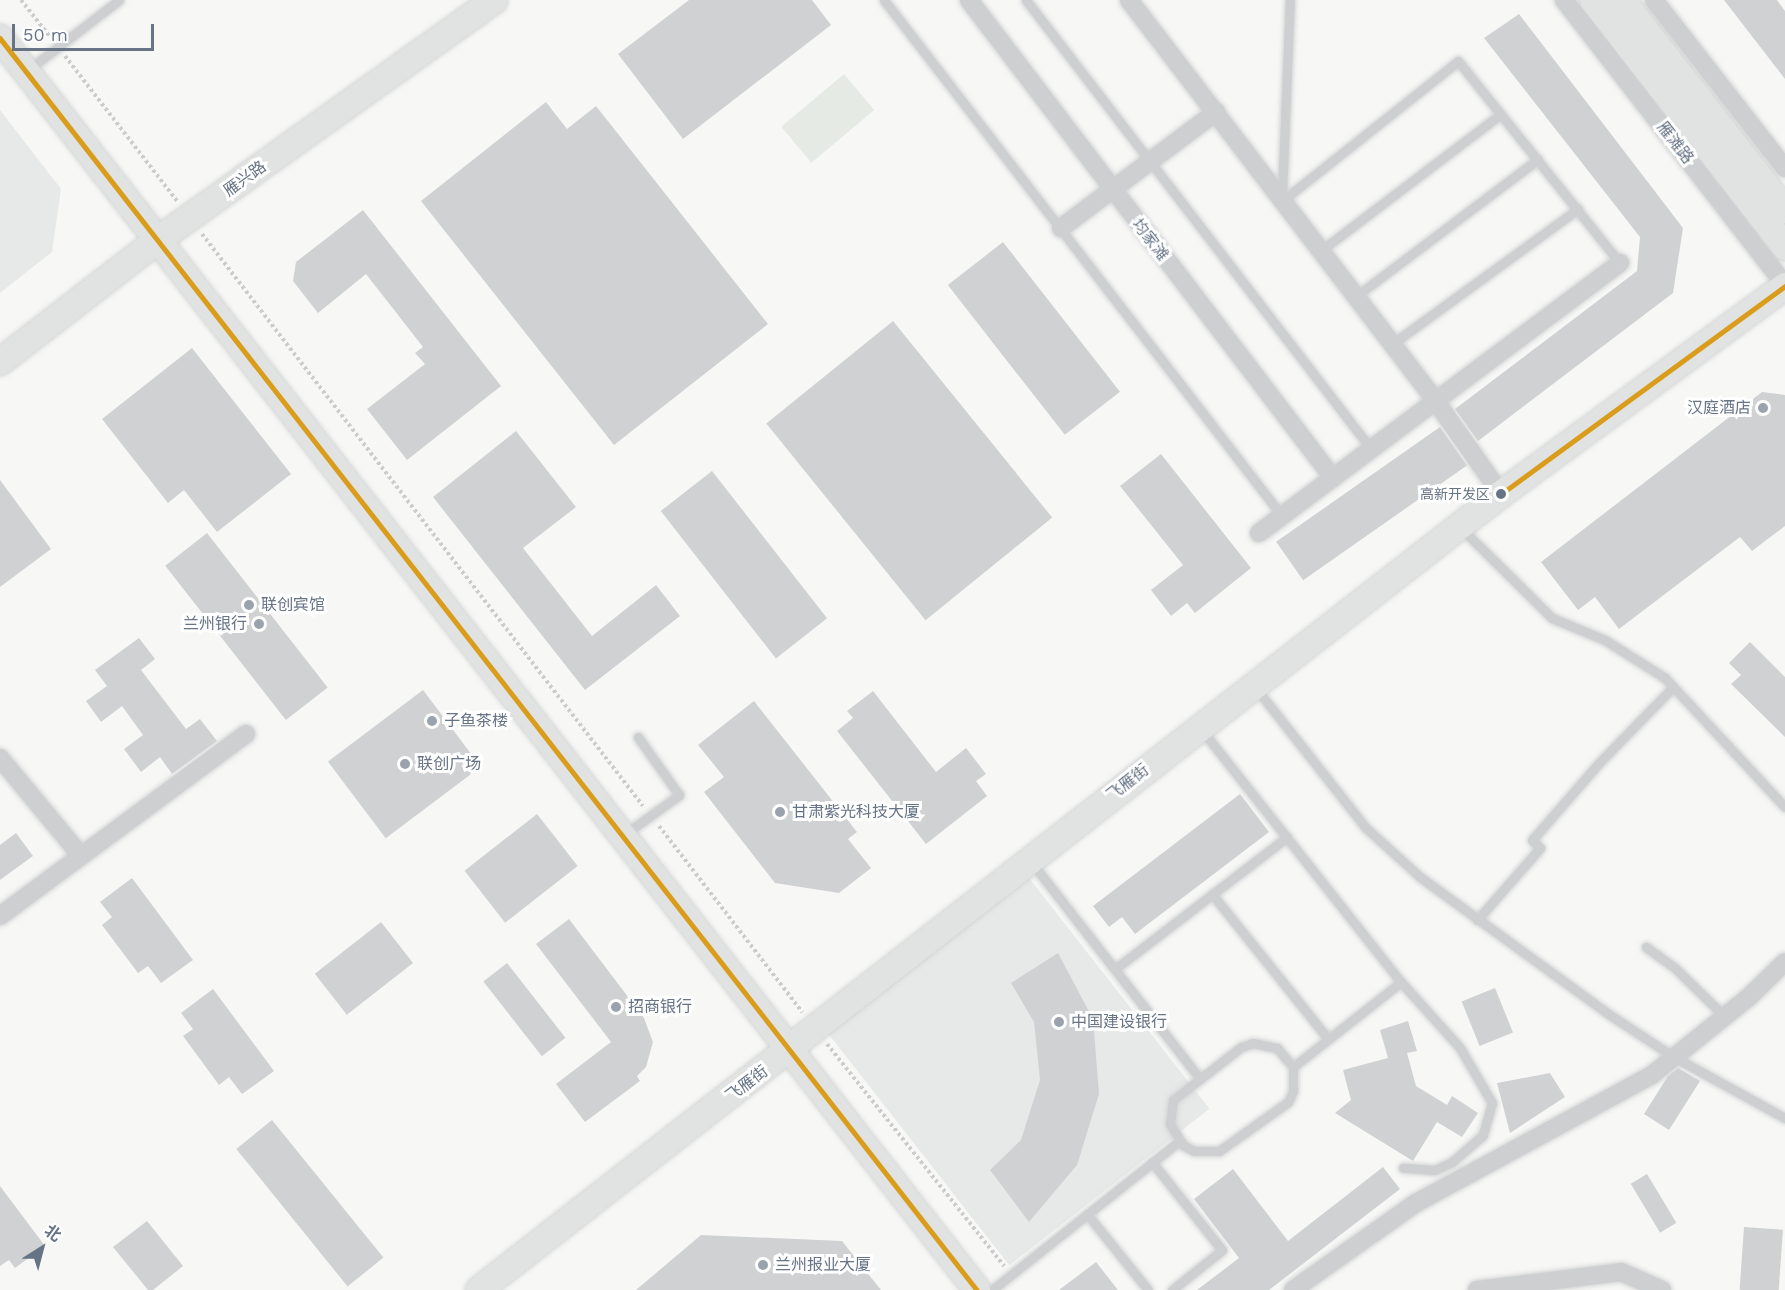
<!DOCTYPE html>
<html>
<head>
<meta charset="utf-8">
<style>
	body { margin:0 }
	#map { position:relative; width:1785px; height:1290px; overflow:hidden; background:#f7f7f6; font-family:"Work Sans","Noto Sans SC",sans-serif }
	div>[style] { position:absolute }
	.built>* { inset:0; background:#e7e8e8; transform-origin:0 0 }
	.green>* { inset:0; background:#e6eae4; transform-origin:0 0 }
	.building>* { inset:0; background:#d0d1d2; transform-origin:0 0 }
	.path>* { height:4px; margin-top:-2px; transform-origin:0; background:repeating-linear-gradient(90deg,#cccccd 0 3px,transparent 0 6px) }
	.roads { filter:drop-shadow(0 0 2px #d4d5d5) drop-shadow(0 0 2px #d4d5d5) }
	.lane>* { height:9px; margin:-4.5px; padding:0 4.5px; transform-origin:4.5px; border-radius:4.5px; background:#cecfd1 }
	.street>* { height:18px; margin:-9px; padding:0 9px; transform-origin:9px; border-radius:9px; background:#cecfd1 }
	.secondary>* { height:26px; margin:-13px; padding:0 13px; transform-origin:13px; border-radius:13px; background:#e1e2e2 }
	.bus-1>* { height:4.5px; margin:-2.25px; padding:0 2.25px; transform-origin:2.25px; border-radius:2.25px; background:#da9c1b }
	.dots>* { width:16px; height:16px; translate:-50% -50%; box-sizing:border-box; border:3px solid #fff; border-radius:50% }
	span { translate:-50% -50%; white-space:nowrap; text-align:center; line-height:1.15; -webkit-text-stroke:6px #fff; paint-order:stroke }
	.bus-label { font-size:14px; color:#677486 }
	.right { translate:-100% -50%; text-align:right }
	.street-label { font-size:16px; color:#677486 }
	.poi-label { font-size:16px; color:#677486 }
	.left { translate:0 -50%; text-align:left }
	.north { position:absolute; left:12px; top:1218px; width:60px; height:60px; -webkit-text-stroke:4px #fff; paint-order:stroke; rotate:36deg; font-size:16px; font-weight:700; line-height:24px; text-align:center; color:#677486 }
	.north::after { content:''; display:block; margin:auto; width:21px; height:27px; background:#677486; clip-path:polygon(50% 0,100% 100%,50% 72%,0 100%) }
	.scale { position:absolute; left:12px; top:24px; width:142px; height:27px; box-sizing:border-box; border:3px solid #677486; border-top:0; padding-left:8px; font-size:18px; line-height:21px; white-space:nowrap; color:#677486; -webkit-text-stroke:4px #fff; paint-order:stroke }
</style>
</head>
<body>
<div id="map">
	<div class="built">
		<div style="clip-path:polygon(0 110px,61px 189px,52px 252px,0 293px)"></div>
		<div style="left:1026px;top:874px;width:298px;height:254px;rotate:52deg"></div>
	</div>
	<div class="green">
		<div style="left:844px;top:74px;width:47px;height:82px;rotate:50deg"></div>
	</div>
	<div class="building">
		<div style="clip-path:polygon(689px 0,812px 0,831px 25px,683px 139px,618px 54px)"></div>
		<div style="clip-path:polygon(1724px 0,1777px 0,1785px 11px,1785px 79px)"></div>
		<div style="clip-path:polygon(1519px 14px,1683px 228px,1673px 293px,1478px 441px,1455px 409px,1637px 271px,1640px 237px,1484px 38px)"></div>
		<div style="clip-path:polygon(546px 102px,567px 129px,596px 106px,768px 324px,614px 445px,421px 201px)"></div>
		<div style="clip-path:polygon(363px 210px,501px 386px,407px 460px,367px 409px,425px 364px,415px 353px,423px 347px,366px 274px,318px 313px,293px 281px,296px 262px)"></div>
		<div style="left:1003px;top:242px;width:190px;height:70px;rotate:52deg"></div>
		<div style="left:893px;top:321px;width:253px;height:163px;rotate:51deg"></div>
		<div style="clip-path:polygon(192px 348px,291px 474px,217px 532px,184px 490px,168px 503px,102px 419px)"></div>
		<div style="clip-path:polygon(1762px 392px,1785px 395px,1785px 526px,1752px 551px,1740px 537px,1619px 629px,1595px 597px,1578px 610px,1541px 562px)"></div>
		<div style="left:1440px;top:427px;width:47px;height:200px;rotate:55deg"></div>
		<div style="clip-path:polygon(516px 431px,576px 507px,523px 548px,592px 636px,656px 585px,680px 616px,585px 690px,433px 497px)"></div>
		<div style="clip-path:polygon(1161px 454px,1251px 568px,1195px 613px,1187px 603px,1171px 616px,1151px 590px,1183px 565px,1120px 486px)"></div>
		<div style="left:712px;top:471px;width:187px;height:65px;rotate:52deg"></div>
		<div style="clip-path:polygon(0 480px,51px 549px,0 587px)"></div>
		<div style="left:207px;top:533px;width:196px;height:53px;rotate:52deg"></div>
		<div style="clip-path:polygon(139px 638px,155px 659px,141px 670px,186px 729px,200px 719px,217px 741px,172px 774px,160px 757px,141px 772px,124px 749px,143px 735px,122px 706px,101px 722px,86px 701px,107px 686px,95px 670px)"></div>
		<div style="clip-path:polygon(1750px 642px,1785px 677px,1785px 737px,1731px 684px,1741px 675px,1729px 663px)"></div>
		<div style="left:423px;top:690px;width:96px;height:119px;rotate:53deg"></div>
		<div style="clip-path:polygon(873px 691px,936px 772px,966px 748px,986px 774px,976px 781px,987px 796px,926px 844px,837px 731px,853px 718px,847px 711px)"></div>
		<div style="clip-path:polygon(754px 701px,857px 832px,848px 839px,871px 868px,839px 893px,775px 883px,704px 792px,724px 777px,698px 745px)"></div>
		<div style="clip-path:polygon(1240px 794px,1269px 832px,1135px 934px,1122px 917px,1109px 927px,1093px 906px)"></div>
		<div style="left:537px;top:814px;width:66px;height:92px;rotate:52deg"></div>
		<div style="clip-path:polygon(16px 833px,33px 856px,0 880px,0 845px)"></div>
		<div style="clip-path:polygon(132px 878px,193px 960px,161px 983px,148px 966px,138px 973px,102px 925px,112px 917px,100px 902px)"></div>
		<div style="clip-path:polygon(569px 919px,644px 1018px,653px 1042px,646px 1067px,637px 1076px,640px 1081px,585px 1122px,556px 1084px,611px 1042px,536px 944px)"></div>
		<div style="left:381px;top:922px;width:52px;height:84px;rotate:52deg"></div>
		<div style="clip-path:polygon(1058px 953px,1093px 1019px,1099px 1094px,1077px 1165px,1029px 1222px,990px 1170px,1021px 1140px,1040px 1080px,1034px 1022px,1011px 983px)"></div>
		<div style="left:507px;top:963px;width:95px;height:30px;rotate:52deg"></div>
		<div style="left:1495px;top:988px;width:48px;height:36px;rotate:68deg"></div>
		<div style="clip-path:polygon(213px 989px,274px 1071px,242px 1094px,229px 1077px,219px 1085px,183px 1036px,193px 1029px,181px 1013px)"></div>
		<div style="clip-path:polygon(1408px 1021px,1417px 1051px,1407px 1053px,1416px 1086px,1447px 1105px,1452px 1096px,1478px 1113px,1462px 1137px,1437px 1122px,1413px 1161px,1335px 1113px,1351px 1100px,1343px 1070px,1388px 1058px,1380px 1030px)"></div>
		<div style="clip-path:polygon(1678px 1068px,1700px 1081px,1669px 1130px,1644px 1114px,1668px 1076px)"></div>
		<div style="clip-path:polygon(1550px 1073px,1565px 1097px,1510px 1133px,1497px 1083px)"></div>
		<div style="left:272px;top:1120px;width:177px;height:46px;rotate:51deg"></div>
		<div style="clip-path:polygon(1383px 1167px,1400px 1189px,1269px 1290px,1197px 1290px,1239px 1258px,1194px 1199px,1233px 1169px,1288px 1241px)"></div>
		<div style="left:1647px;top:1174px;width:57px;height:19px;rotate:59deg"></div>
		<div style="clip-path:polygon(0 1186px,45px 1246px,15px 1268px,9px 1260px,0 1266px)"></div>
		<div style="clip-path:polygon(147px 1221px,183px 1266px,153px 1290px,148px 1290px,113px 1247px)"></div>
		<div style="left:1744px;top:1227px;width:39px;height:63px;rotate:4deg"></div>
		<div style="clip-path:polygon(701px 1235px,842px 1241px,881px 1290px,636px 1290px)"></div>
		<div style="clip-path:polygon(1096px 1262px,1118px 1290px,1059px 1290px)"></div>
	</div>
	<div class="path">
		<div style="left:21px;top:0;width:48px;rotate:51.7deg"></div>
		<div style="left:65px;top:56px;width:185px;rotate:52.3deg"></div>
		<div style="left:202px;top:234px;width:722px;rotate:52.37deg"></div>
		<div style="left:659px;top:826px;width:235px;rotate:52.4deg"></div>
		<div style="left:827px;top:1044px;width:284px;rotate:51.4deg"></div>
	</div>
	<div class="roads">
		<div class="lane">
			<div style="left:884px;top:0;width:652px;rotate:52.36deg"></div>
			<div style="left:1026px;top:0;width:566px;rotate:52.46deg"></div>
			<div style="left:28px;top:70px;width:115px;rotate:-37.6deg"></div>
			<div style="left:1282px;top:195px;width:195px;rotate:-87.7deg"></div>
			<div style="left:1282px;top:201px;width:225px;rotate:-38.5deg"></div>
			<div style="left:1458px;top:61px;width:259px;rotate:51.3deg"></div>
			<div style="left:1319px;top:252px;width:228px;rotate:-37.2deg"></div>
			<div style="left:1355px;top:297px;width:229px;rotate:-37deg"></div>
			<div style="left:1392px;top:344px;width:230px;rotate:-36deg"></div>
			<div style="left:1461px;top:528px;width:128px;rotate:44.7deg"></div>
			<div style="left:1552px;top:618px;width:57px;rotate:22.5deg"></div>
			<div style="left:1605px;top:640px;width:71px;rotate:32.3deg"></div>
			<div style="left:1665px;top:678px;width:176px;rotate:47.1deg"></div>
			<div style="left:1255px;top:687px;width:179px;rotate:51.8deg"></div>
			<div style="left:1366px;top:828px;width:73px;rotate:42.2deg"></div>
			<div style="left:1420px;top:877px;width:235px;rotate:36deg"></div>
			<div style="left:1610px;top:1015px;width:77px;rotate:33.3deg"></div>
			<div style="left:1674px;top:1057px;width:127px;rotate:28.8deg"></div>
			<div style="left:1201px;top:729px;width:323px;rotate:51.7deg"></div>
			<div style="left:1401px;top:982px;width:137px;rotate:141.8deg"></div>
			<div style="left:625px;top:834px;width:67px;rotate:-35.8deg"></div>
			<div style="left:679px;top:795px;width:71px;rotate:-125.3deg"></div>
			<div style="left:1032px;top:863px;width:274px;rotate:52.1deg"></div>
			<div style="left:1212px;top:894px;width:186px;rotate:51.3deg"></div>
			<div style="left:1477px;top:920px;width:96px;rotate:-48.8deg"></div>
			<div style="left:1540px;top:848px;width:11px;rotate:-135deg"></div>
			<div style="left:1532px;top:840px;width:102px;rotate:-49deg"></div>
			<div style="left:1599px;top:763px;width:106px;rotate:-45.8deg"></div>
			<div style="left:1646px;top:947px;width:36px;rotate:36deg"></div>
			<div style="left:1675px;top:968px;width:70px;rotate:44.4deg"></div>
			<div style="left:1115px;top:969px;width:217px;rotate:-37.5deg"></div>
			<div style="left:1401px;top:982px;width:89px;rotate:48.2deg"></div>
			<div style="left:1460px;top:1048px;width:64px;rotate:59.8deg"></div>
			<div style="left:1492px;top:1103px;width:33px;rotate:106deg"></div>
			<div style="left:1483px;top:1135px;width:41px;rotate:138.9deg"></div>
			<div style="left:1452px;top:1162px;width:19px;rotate:155deg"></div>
			<div style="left:1435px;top:1170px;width:32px;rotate:-176deg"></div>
			<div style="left:1253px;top:1043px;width:25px;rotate:12deg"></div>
			<div style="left:1277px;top:1048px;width:25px;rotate:50deg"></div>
			<div style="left:1293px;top:1067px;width:24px;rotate:90deg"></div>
			<div style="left:1293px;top:1091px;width:12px;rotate:114deg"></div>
			<div style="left:1288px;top:1102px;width:85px;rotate:144.6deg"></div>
			<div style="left:1219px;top:1151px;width:25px;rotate:180deg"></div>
			<div style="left:1194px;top:1151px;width:13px;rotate:-151deg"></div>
			<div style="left:1183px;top:1145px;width:25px;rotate:-122deg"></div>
			<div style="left:1170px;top:1124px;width:24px;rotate:-83deg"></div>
			<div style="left:1173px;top:1100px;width:86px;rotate:-37.9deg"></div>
			<div style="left:1241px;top:1047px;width:13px;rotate:-18deg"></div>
			<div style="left:1152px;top:1162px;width:112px;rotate:51.5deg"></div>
			<div style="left:1222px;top:1250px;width:64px;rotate:141.3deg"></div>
			<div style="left:1087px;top:1214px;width:97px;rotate:51.2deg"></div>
			<div style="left:992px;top:1290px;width:239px;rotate:-38.5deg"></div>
		</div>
		<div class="street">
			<div style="left:969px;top:0;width:601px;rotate:52.71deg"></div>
			<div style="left:1129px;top:0;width:504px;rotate:52.58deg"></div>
			<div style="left:1435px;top:400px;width:115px;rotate:54.9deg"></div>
			<div style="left:1564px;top:0;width:361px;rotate:52.2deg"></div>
			<div style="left:1654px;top:0;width:213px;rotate:52.1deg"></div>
			<div style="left:1061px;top:228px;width:194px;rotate:-36.8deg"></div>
			<div style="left:1259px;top:533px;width:451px;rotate:-36.8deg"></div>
			<div style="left:0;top:758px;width:127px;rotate:50.4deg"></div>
			<div style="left:0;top:916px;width:306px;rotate:-36.5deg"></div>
			<div style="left:1293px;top:1290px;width:151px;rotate:-35.3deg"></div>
			<div style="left:1416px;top:1203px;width:268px;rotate:-28.5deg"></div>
			<div style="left:1652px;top:1075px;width:124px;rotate:-38.8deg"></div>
			<div style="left:1749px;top:997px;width:50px;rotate:-44.2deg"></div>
			<div style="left:1477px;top:1290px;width:145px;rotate:-7.1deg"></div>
			<div style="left:1621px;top:1272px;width:45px;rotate:23.7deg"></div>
		</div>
		<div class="secondary">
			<div style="left:1593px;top:0;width:313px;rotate:52.1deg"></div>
			<div style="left:1622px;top:0;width:266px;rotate:52.2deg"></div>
			<div style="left:0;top:38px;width:1588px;rotate:52.03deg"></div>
			<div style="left:0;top:362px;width:200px;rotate:-37.7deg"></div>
			<div style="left:158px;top:240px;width:413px;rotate:-35.5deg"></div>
			<div style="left:479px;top:1290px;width:1295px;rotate:-37.91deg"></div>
			<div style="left:1501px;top:494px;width:352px;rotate:-36.2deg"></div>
		</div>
	</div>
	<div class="bus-1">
		<div style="left:0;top:38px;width:1588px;rotate:52.03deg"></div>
		<div style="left:1501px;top:494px;width:352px;rotate:-36.2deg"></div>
	</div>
	<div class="dots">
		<div style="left:1763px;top:408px;background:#99a2ad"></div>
		<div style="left:1501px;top:494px;background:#677486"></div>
		<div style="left:249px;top:605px;background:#99a2ad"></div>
		<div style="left:259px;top:624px;background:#99a2ad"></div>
		<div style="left:432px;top:721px;background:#99a2ad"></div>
		<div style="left:405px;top:764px;background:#99a2ad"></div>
		<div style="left:780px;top:812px;background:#99a2ad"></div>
		<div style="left:616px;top:1007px;background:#99a2ad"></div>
		<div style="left:1059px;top:1022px;background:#99a2ad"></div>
		<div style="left:763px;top:1265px;background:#99a2ad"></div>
	</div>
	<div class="bus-label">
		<span class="right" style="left:1490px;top:494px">高新开发区</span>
	</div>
	<div class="street-label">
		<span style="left:1675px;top:143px;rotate:52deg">雁滩路</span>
		<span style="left:245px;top:179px;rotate:-36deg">雁兴路</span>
		<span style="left:1150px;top:240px;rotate:52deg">均家滩</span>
		<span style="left:1128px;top:783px;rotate:-38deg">飞雁街</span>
		<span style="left:747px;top:1084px;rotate:-37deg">飞雁街</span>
	</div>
	<div class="poi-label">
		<span class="right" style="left:1751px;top:408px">汉庭酒店</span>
		<span class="left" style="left:261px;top:605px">联创宾馆</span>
		<span class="right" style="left:247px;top:624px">兰州银行</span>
		<span class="left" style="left:444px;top:721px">子鱼茶楼</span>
		<span class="left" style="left:417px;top:764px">联创广场</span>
		<span class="left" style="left:792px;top:812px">甘肃紫光科技大厦</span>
		<span class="left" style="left:628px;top:1007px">招商银行</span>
		<span class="left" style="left:1071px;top:1022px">中国建设银行</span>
		<span class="left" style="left:775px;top:1265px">兰州报业大厦</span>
	</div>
	<div class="north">北</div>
	<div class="scale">50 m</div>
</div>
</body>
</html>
